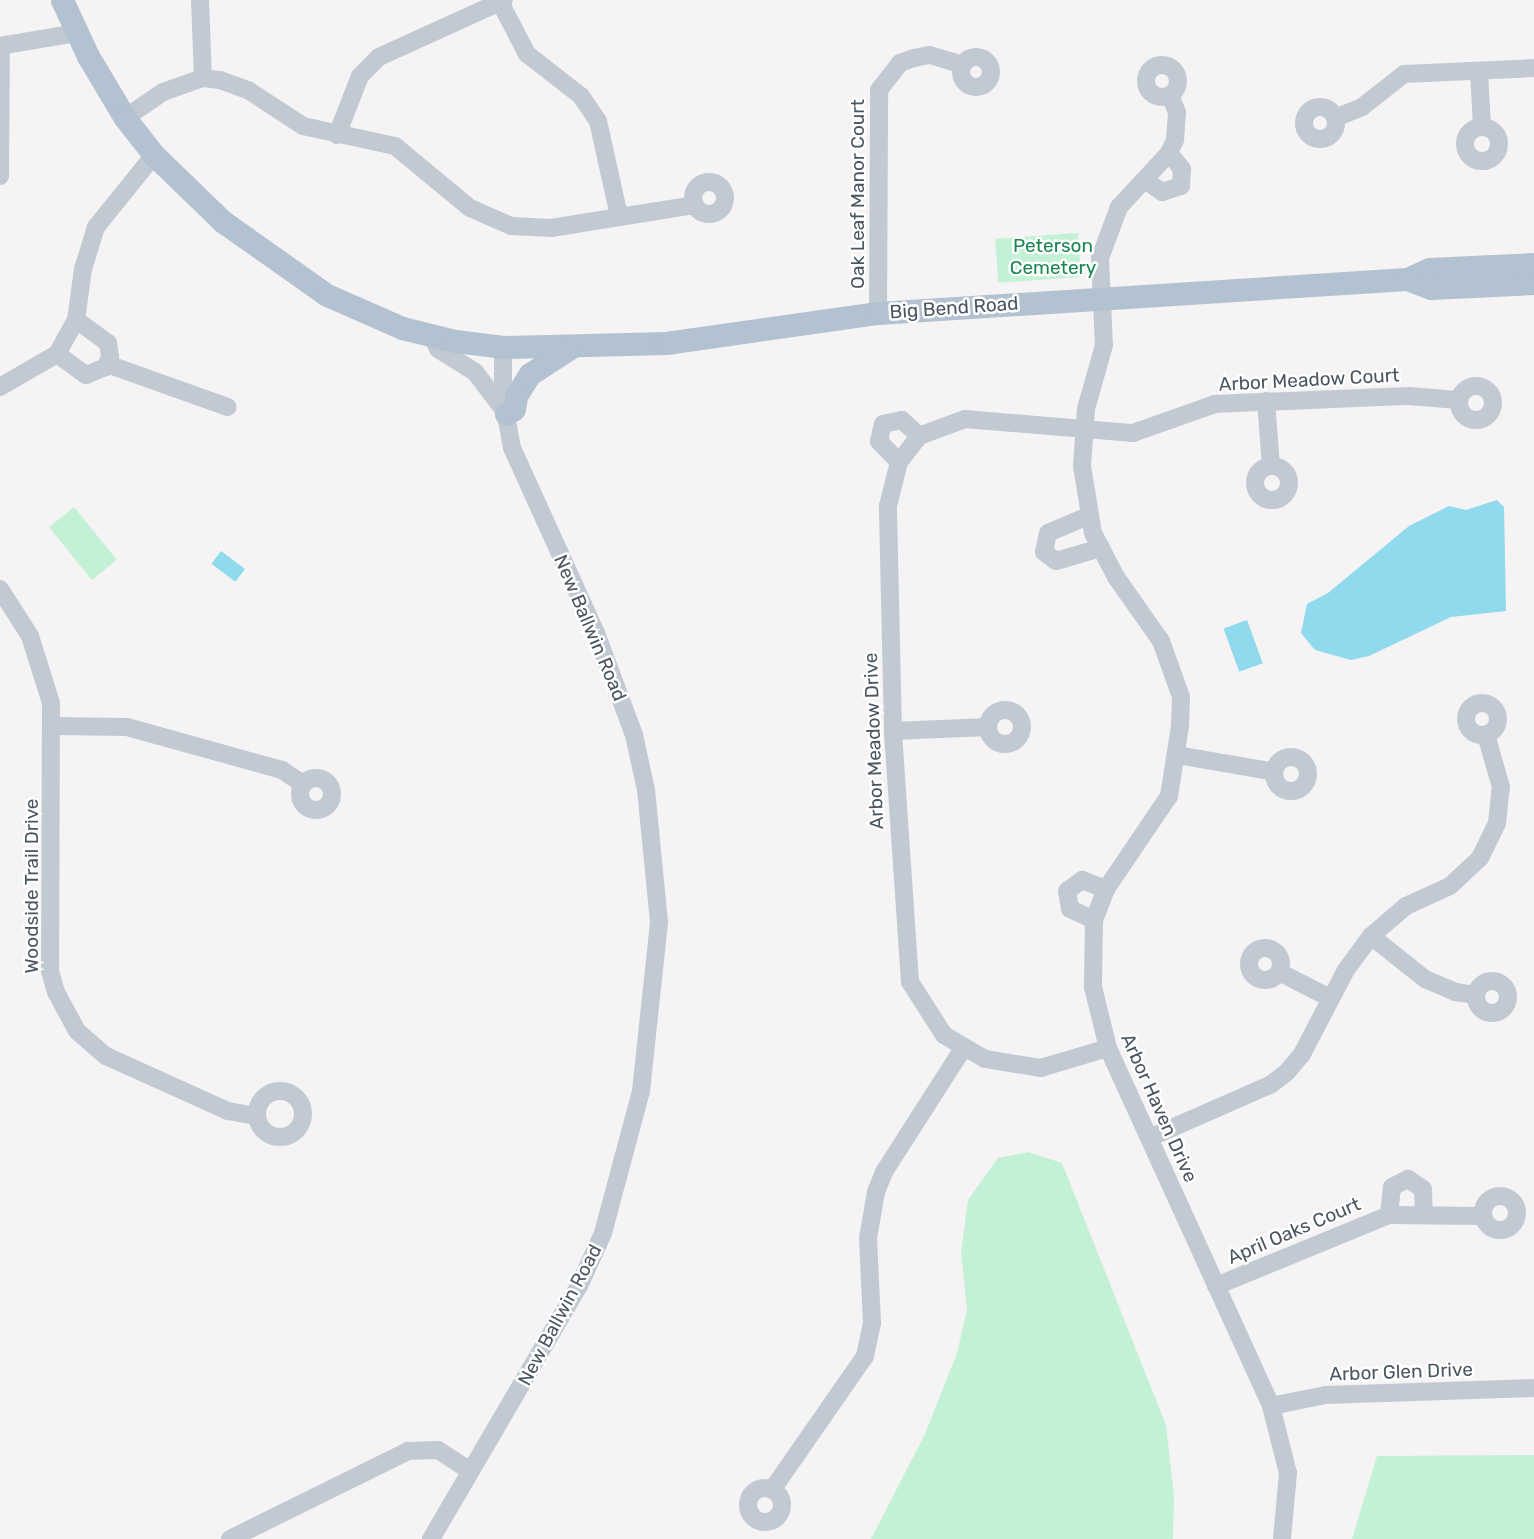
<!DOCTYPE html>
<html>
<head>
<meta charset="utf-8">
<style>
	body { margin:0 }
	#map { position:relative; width:1534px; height:1539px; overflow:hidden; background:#f5f3f3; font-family:Rubik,sans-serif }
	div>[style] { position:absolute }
	.green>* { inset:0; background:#c3f1d5; transform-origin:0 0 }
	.water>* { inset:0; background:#90daee; transform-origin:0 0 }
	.minor>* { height:18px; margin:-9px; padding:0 9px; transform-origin:9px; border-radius:9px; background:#c1cad2 }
	.minor>.ring { margin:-9px; padding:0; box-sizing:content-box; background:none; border:18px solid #c1cad2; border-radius:50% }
	.major>* { height:23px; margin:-11.5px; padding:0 11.5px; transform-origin:11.5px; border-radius:11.5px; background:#b3c2d1 }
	span { translate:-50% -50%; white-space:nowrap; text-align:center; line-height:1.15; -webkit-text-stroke:5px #fff; paint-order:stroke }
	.street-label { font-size:19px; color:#4a5661 }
	.park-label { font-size:19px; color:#17864f }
</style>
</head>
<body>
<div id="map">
	<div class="green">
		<div style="left:1078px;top:233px;width:44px;height:83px;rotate:86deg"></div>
		<div style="left:74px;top:507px;width:68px;height:32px;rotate:51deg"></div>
		<div style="clip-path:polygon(1028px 1152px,1062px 1163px,1166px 1425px,1174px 1496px,1173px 1539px,871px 1539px,925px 1434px,957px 1353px,967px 1310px,961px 1252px,968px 1200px,998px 1158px)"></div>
		<div style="clip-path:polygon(1534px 1455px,1534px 1539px,1352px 1539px,1377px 1456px)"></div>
	</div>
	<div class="water">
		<div style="clip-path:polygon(1497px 500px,1504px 507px,1506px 611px,1451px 617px,1369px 656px,1351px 660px,1315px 650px,1301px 633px,1307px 604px,1328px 593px,1409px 526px,1449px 506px,1466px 510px)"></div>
		<div style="left:221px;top:551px;width:30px;height:16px;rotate:37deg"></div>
		<div style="left:1247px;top:620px;width:46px;height:25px;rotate:70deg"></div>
	</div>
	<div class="minor">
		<div style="left:200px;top:0;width:78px;rotate:87.8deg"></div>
		<div style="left:500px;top:2px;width:59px;rotate:62.6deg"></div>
		<div style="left:527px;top:54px;width:68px;rotate:37.9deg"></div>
		<div style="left:581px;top:96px;width:30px;rotate:56deg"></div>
		<div style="left:598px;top:121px;width:97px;rotate:77.5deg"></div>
		<div style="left:0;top:46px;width:77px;rotate:-9.7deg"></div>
		<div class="ring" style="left:961px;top:57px;width:12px;height:12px"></div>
		<div class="ring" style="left:1146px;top:65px;width:14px;height:14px"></div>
		<div style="left:1479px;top:71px;width:55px;rotate:86.9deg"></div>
		<div style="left:1170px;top:95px;width:18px;rotate:68deg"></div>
		<div style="left:1177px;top:112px;width:28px;rotate:94deg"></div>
		<div style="left:1175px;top:140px;width:14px;rotate:115deg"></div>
		<div style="left:1169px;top:153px;width:74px;rotate:132.8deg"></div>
		<div style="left:1119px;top:207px;width:54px;rotate:110.4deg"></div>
		<div style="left:1100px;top:258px;width:87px;rotate:87.4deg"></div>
		<div style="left:1104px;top:345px;width:66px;rotate:105.7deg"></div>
		<div style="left:1086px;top:409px;width:57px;rotate:94deg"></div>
		<div style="left:1082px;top:466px;width:68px;rotate:80.7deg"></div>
		<div style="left:1093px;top:533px;width:50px;rotate:62.4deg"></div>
		<div style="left:1116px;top:577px;width:78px;rotate:54.9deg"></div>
		<div style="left:1161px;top:641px;width:59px;rotate:70.3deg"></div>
		<div style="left:1181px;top:697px;width:29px;rotate:92deg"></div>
		<div style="left:1180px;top:726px;width:71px;rotate:98.9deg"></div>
		<div style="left:1169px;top:796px;width:112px;rotate:124.1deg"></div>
		<div style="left:1106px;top:889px;width:33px;rotate:111deg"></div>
		<div style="left:1094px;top:920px;width:67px;rotate:90.9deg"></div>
		<div style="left:1093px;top:987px;width:63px;rotate:76.2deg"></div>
		<div style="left:1108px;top:1048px;width:393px;rotate:65.5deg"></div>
		<div style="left:1271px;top:1406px;width:69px;rotate:75.8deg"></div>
		<div style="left:1288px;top:1473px;width:66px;rotate:95.2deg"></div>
		<div class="ring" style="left:1304px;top:107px;width:14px;height:14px"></div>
		<div style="left:125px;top:118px;width:46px;rotate:-34.4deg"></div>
		<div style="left:163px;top:92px;width:42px;rotate:-19.3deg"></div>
		<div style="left:203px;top:78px;width:17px;rotate:7deg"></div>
		<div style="left:220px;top:80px;width:30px;rotate:20deg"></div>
		<div style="left:248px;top:90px;width:66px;rotate:33.2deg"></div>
		<div style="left:303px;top:126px;width:94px;rotate:12.3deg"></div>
		<div style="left:395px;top:146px;width:97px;rotate:39.6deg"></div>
		<div style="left:470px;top:208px;width:45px;rotate:23.7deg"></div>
		<div style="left:511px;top:226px;width:40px;rotate:2.9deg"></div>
		<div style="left:551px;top:228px;width:146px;rotate:-9.1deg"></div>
		<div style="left:1335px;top:118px;width:29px;rotate:-22deg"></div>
		<div style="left:1362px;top:107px;width:53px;rotate:-38.2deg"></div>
		<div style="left:1404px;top:74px;width:130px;rotate:-2.6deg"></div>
		<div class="ring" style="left:1465px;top:127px;width:16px;height:16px"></div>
		<div style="left:337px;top:135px;width:63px;rotate:-68.7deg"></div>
		<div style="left:360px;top:76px;width:27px;rotate:-45deg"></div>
		<div style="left:379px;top:57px;width:137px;rotate:-24.5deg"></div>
		<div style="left:0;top:176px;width:130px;rotate:-89.6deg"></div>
		<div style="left:1145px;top:180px;width:21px;rotate:35deg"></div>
		<div style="left:1162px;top:192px;width:20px;rotate:-18deg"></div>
		<div style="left:1181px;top:186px;width:17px;rotate:-87deg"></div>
		<div style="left:1182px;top:169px;width:21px;rotate:-129deg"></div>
		<div class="ring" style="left:693px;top:182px;width:14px;height:14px"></div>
		<div style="left:878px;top:313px;width:223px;rotate:-89.7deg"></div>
		<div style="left:879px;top:90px;width:34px;rotate:-52deg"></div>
		<div style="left:900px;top:63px;width:15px;rotate:-20deg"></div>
		<div style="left:914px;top:58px;width:16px;rotate:-11deg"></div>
		<div style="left:930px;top:55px;width:34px;rotate:17deg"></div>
		<div style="left:432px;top:336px;width:14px;rotate:65deg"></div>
		<div style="left:438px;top:349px;width:44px;rotate:31.9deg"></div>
		<div style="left:475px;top:372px;width:46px;rotate:52.9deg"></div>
		<div style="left:57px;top:354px;width:36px;rotate:36deg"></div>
		<div style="left:86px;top:375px;width:22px;rotate:-22deg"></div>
		<div style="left:106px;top:367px;width:11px;rotate:-68deg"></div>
		<div style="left:110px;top:357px;width:14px;rotate:-98deg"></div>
		<div style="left:108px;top:343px;width:39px;rotate:-144deg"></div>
		<div style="left:107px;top:364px;width:128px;rotate:19.6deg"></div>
		<div class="ring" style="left:1459px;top:386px;width:16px;height:16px"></div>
		<div style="left:0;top:387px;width:66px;rotate:-30.1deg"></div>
		<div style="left:57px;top:354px;width:39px;rotate:-61deg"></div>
		<div style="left:76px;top:320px;width:51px;rotate:-82.2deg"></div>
		<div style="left:83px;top:269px;width:44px;rotate:-72.8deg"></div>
		<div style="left:96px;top:227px;width:92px;rotate:-51.1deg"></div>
		<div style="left:1266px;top:401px;width:65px;rotate:85.6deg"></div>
		<div style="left:899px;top:462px;width:29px;rotate:-134deg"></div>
		<div style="left:879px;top:441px;width:17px;rotate:-77deg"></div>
		<div style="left:883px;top:424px;width:19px;rotate:-12deg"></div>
		<div style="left:902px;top:420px;width:23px;rotate:43deg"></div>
		<div class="ring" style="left:1255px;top:466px;width:16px;height:16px"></div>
		<div style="left:1088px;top:516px;width:43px;rotate:157deg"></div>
		<div style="left:1048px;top:533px;width:19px;rotate:102deg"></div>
		<div style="left:1044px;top:552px;width:15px;rotate:37deg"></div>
		<div style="left:1056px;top:561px;width:47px;rotate:-16.1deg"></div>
		<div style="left:0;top:589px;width:56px;rotate:57.4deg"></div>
		<div style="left:30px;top:636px;width:70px;rotate:72.6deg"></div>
		<div style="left:51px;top:703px;width:268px;rotate:90.2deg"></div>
		<div style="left:50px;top:971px;width:22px;rotate:74deg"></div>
		<div style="left:56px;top:992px;width:44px;rotate:61.7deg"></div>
		<div style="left:77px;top:1031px;width:38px;rotate:41deg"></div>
		<div style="left:106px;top:1056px;width:134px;rotate:24.3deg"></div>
		<div style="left:228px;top:1111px;width:28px;rotate:10deg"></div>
		<div class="ring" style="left:1466px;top:703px;width:14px;height:14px"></div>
		<div class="ring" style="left:988px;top:710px;width:16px;height:16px"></div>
		<div style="left:54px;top:726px;width:73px;rotate:0.8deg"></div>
		<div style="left:127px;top:727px;width:161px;rotate:15.5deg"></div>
		<div style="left:282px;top:770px;width:25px;rotate:34deg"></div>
		<div style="left:893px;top:731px;width:95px;rotate:-2.4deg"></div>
		<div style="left:1177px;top:755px;width:99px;rotate:9.8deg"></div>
		<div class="ring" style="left:1274px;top:757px;width:16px;height:16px"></div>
		<div class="ring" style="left:300px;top:778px;width:14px;height:14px"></div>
		<div style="left:1094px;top:920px;width:26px;rotate:-155deg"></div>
		<div style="left:1070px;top:909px;width:18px;rotate:-99deg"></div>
		<div style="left:1067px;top:891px;width:19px;rotate:-36deg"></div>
		<div style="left:1082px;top:880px;width:26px;rotate:21deg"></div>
		<div style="left:1371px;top:936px;width:69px;rotate:38.5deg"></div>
		<div style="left:1425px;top:979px;width:33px;rotate:23deg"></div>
		<div style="left:1455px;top:992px;width:21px;rotate:8deg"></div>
		<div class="ring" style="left:1249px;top:948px;width:14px;height:14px"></div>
		<div style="left:1279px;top:972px;width:57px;rotate:27deg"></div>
		<div class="ring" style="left:1476px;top:981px;width:14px;height:14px"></div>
		<div style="left:1108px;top:1048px;width:70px;rotate:163.4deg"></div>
		<div style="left:1041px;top:1068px;width:57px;rotate:-170.9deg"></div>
		<div style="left:985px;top:1059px;width:48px;rotate:-149.7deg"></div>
		<div style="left:944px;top:1035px;width:63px;rotate:-122.7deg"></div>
		<div style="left:910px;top:982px;width:252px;rotate:-93.9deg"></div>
		<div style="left:893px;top:731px;width:225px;rotate:-91.3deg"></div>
		<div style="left:888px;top:506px;width:45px;rotate:-76deg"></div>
		<div style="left:899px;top:462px;width:33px;rotate:-52deg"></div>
		<div style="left:919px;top:436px;width:49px;rotate:-20.3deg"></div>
		<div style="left:965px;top:419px;width:169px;rotate:4.8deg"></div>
		<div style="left:1133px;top:433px;width:87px;rotate:-19.5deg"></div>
		<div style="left:1215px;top:404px;width:194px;rotate:-2.4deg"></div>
		<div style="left:1409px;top:396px;width:49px;rotate:4.7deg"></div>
		<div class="ring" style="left:257px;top:1091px;width:28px;height:28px"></div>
		<div style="left:1149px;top:1138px;width:132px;rotate:-23.7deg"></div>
		<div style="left:1270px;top:1085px;width:21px;rotate:-37deg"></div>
		<div style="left:1287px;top:1072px;width:23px;rotate:-50deg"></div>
		<div style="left:1302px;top:1054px;width:95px;rotate:-62.4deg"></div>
		<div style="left:1346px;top:970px;width:42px;rotate:-53.7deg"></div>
		<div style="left:1371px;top:936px;width:46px;rotate:-40.6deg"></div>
		<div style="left:1406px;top:906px;width:48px;rotate:-24.4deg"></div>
		<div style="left:1450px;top:886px;width:41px;rotate:-43deg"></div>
		<div style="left:1480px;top:858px;width:39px;rotate:-64deg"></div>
		<div style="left:1497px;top:823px;width:36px;rotate:-84deg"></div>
		<div style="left:1501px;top:787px;width:54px;rotate:-106.1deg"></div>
		<div class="ring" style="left:1483px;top:1196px;width:16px;height:16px"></div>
		<div style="left:1389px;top:1215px;width:28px;rotate:-84deg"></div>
		<div style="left:1392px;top:1187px;width:18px;rotate:-27deg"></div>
		<div style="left:1408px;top:1179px;width:18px;rotate:34deg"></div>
		<div style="left:1423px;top:1189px;width:23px;rotate:88deg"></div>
		<div style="left:1216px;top:1286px;width:187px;rotate:-22.3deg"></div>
		<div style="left:1389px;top:1215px;width:94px;rotate:0.6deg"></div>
		<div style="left:1271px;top:1406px;width:56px;rotate:-11.3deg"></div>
		<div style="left:1326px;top:1395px;width:208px;rotate:-1.9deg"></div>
		<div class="ring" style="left:748px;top:1488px;width:16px;height:16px"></div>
		<div style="left:772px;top:1490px;width:163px;rotate:-55.2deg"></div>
		<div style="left:865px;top:1356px;width:34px;rotate:-78deg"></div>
		<div style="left:872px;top:1323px;width:85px;rotate:-92.7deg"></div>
		<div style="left:868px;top:1238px;width:47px;rotate:-80.1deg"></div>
		<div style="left:876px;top:1192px;width:22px;rotate:-68deg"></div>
		<div style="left:884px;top:1172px;width:145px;rotate:-57.4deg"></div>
		<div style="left:230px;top:1539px;width:199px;rotate:-26.3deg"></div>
		<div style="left:408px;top:1451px;width:30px;rotate:-2deg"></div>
		<div style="left:438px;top:1450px;width:37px;rotate:33deg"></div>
		<div style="left:431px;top:1539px;width:293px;rotate:-59.7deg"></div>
		<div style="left:579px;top:1286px;width:58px;rotate:-65.6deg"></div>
		<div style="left:603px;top:1233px;width:147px;rotate:-75deg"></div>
		<div style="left:641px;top:1091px;width:170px;rotate:-83.9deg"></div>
		<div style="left:659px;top:922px;width:133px;rotate:-95.6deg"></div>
		<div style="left:646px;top:790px;width:56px;rotate:-102.3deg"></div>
		<div style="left:634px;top:735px;width:109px;rotate:-110.4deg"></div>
		<div style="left:596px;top:633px;width:203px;rotate:-114.4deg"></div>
		<div style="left:512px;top:448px;width:51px;rotate:-100.2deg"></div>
		<div style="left:503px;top:398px;width:51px;rotate:-90deg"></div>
	</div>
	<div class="major">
		<div style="left:62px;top:0;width:62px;rotate:65.1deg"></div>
		<div style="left:88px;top:56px;width:72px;rotate:59.2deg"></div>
		<div style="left:125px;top:118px;width:47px;rotate:51.9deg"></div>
		<div style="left:154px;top:155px;width:95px;rotate:44.1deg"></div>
		<div style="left:222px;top:221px;width:128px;rotate:35.2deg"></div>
		<div style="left:327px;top:295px;width:82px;rotate:23.7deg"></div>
		<div style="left:402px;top:328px;width:55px;rotate:13.8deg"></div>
		<div style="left:455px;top:341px;width:48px;rotate:7.1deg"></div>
		<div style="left:503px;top:347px;width:163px;rotate:-1.4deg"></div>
		<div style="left:666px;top:343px;width:214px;rotate:-8.1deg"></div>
		<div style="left:878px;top:313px;width:530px;rotate:-3.68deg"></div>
		<div style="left:1407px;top:279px;width:24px;rotate:-24deg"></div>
		<div style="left:1429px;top:269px;width:105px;rotate:-2.7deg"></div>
		<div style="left:1407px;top:279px;width:26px;rotate:21deg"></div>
		<div style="left:1431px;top:288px;width:103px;rotate:-2.8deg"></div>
		<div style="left:506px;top:414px;width:9px;rotate:-32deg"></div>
		<div style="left:514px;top:409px;width:13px;rotate:-81deg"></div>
		<div style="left:516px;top:396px;width:26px;rotate:-58deg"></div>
		<div style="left:530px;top:374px;width:48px;rotate:-33deg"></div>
	</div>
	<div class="street-label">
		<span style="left:858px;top:194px;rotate:-90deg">Oak Leaf Manor Court</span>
		<span style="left:954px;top:308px;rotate:-4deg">Big Bend Road</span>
		<span style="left:1309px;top:380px;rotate:-3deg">Arbor Meadow Court</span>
		<span style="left:590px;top:628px;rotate:67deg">New Ballwin Road</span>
		<span style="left:874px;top:741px;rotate:-92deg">Arbor Meadow Drive</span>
		<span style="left:32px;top:886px;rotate:-90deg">Woodside Trail Drive</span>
		<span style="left:1159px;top:1108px;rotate:66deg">Arbor Haven Drive</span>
		<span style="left:1294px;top:1231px;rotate:-23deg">April Oaks Court</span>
		<span style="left:560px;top:1315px;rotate:-62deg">New Ballwin Road</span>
		<span style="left:1401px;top:1372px;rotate:-2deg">Arbor Glen Drive</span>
	</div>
	<div class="park-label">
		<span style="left:1053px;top:257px">Peterson<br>Cemetery</span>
	</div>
</div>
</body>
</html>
